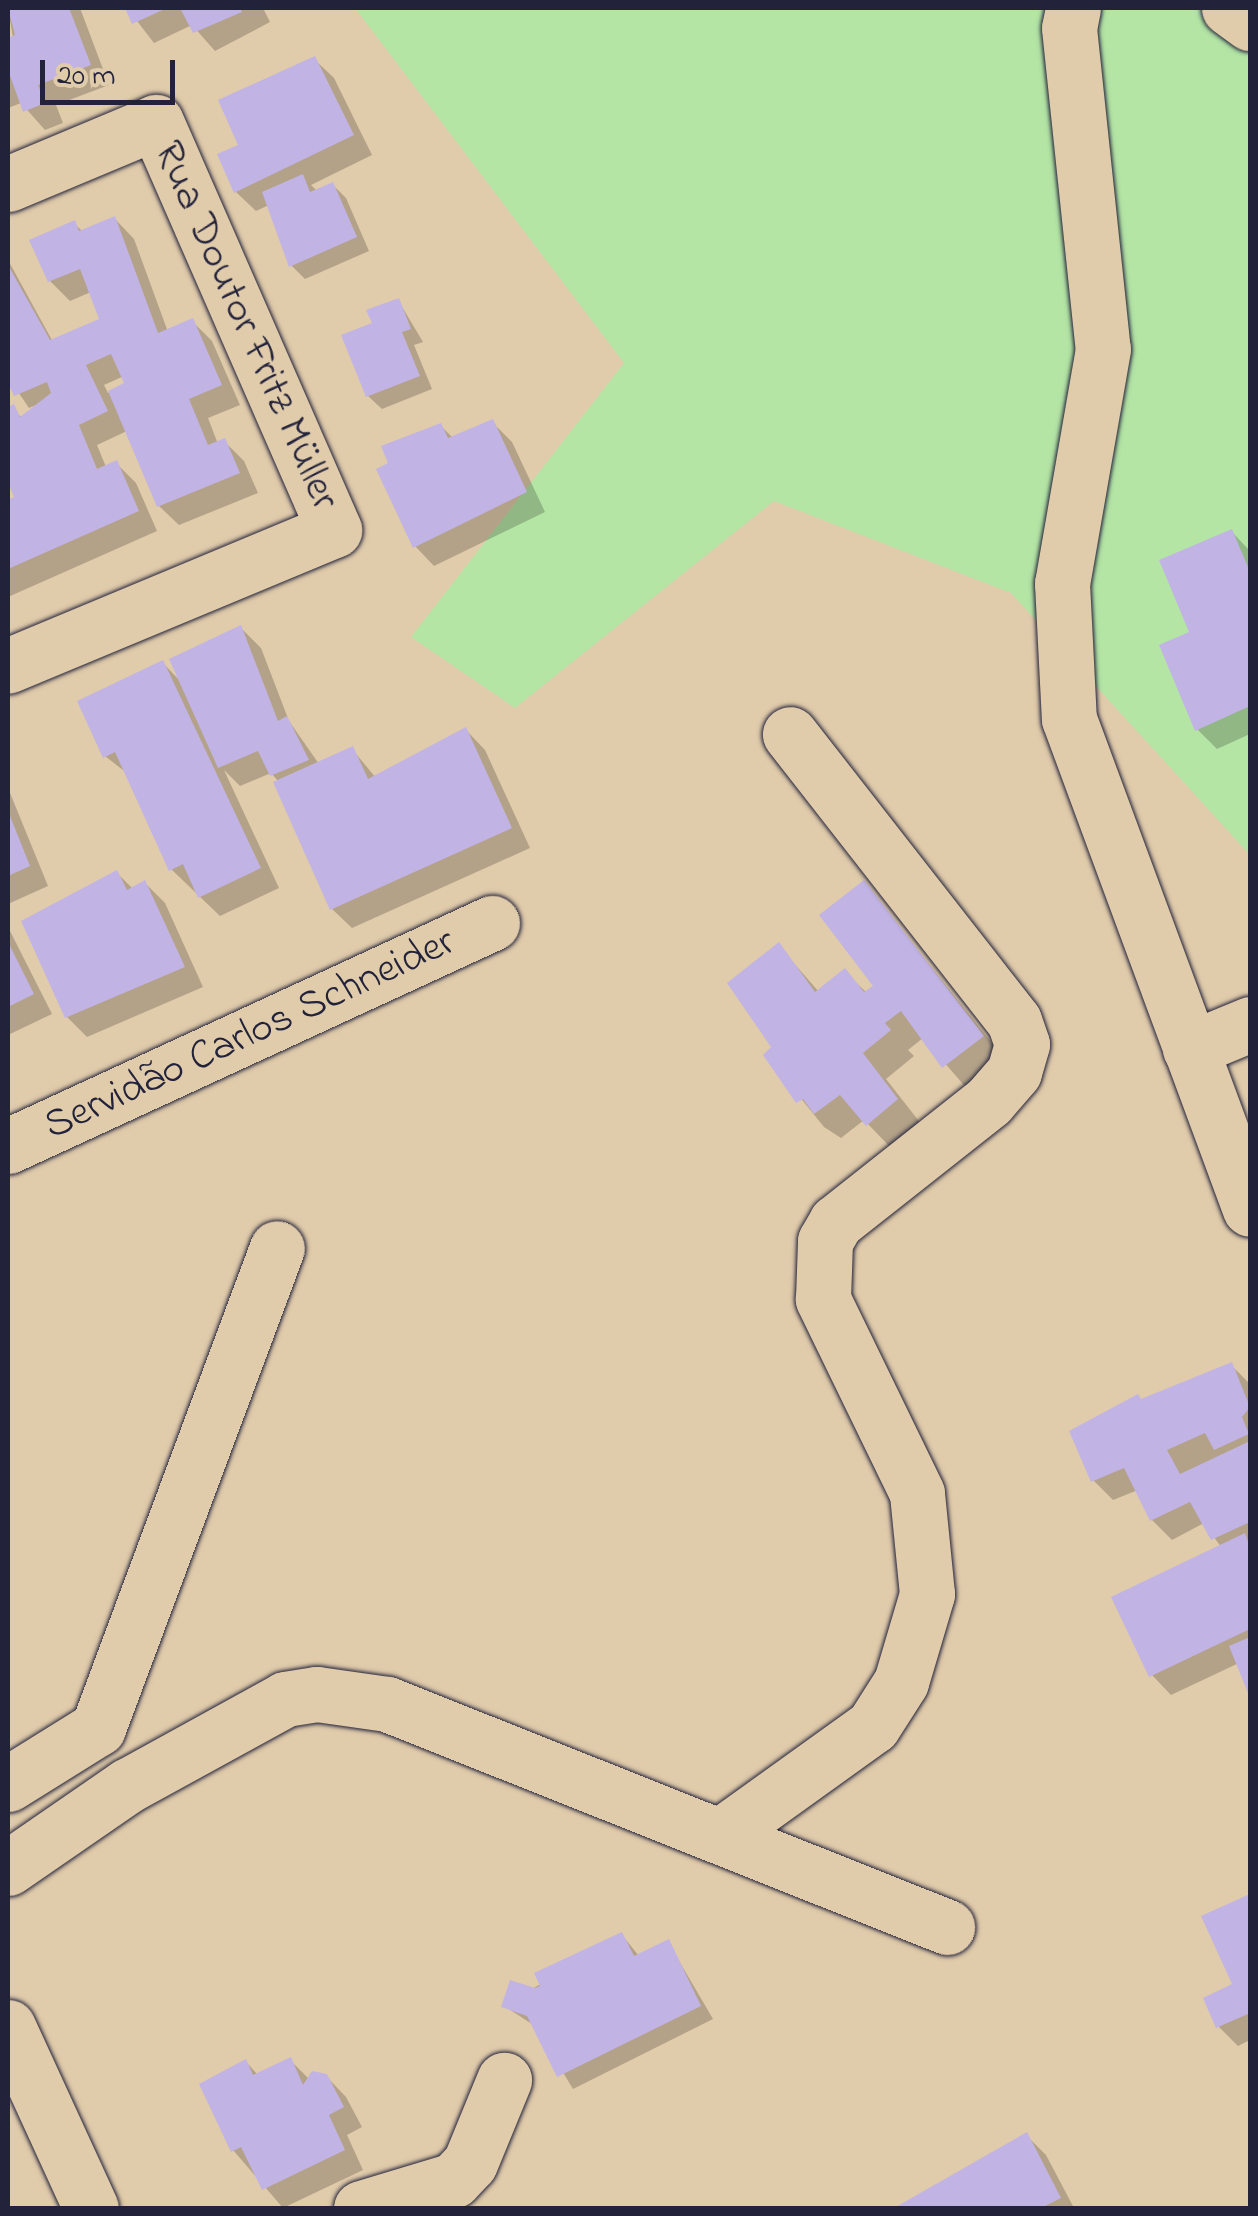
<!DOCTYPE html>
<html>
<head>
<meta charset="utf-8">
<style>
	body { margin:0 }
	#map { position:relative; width:1258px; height:2216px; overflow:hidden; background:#e0cbaa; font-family:"Indie Flower",sans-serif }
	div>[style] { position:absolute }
	.green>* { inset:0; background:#b4e5a5 }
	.shadow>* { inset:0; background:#0003 }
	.building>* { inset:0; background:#c1b3e4 }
	.roads { filter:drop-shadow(0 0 2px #22223b) drop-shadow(0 0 2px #22223b) }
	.minor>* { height:55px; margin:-27.5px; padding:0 27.5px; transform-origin:27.5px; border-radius:27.5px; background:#e0cbaa }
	span { translate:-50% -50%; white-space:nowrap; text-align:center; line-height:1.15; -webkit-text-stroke:10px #e0cbaa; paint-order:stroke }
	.street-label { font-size:42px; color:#22223b }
	.frame { position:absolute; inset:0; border:10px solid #22223b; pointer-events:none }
	.scale { position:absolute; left:40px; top:60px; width:135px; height:45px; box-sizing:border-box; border:5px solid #22223b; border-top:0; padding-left:12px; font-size:30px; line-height:35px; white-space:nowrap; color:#22223b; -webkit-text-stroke:8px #e0cbaa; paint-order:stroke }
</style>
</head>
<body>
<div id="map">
	<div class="green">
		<div style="clip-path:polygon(355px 8px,1250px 8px,1250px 855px,1011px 593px,774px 501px,515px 708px,411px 637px,624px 363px)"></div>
	</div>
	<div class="shadow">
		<div style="clip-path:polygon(8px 8px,80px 8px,109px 85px,56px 105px,63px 123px,45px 130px,21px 103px,8px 108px,8px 41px,13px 38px)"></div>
		<div style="clip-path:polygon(127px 8px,263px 8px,270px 22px,215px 51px,192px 25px,154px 43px)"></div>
		<div style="clip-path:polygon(314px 59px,334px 78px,372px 155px,311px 185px,317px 191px,333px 185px,346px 198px,369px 251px,305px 279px,291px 265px,269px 205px,256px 211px,236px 192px,241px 146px)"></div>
		<div style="clip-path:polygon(evenodd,115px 219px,134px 239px,168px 332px,192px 321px,212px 341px,240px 405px,208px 418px,218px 444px,224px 441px,244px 461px,258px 493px,179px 525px,159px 506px,127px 431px,97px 445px,106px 467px,116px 463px,136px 483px,157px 531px,8px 597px,8px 503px,17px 498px,8px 475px,8px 409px,24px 418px,41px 403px,29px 408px,8px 377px,8px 260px,53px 342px,102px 320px,91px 292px,70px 301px,50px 281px,74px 223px,83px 232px,115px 219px,124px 376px,127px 384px,108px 393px,104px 385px,124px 376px)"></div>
		<div style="clip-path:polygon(398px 300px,423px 342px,414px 345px,432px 389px,382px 409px,368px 396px,375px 324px)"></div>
		<div style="clip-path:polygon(492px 422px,512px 442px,545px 512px,434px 566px,415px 546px,441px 426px,453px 438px)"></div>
		<div style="clip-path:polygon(1232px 532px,1250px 551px,1250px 734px,1217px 749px,1197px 729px,1192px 633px)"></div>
		<div style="clip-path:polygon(241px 628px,261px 648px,289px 721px,319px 764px,352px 749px,376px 778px,466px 730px,485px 750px,530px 848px,352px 928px,332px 909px,279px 782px,271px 773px,240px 786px,224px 770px,279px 888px,220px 916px,171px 869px,128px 774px,105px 756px,163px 663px,182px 683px)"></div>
		<div style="clip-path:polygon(8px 788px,48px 886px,8px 904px)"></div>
		<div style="clip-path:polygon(117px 873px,133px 889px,145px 883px,165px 903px,203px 987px,87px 1037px,67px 1017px)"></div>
		<div style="clip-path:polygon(864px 883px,1007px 1062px,969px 1091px,923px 1038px,908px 1050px,914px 1056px,886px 1079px,922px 1125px,893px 1150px,864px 1120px,841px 1138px,824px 1127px,766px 1055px,775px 1048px,778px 945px,819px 992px,845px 972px,867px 993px,877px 986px)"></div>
		<div style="clip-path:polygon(8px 927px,52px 1014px,8px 1035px)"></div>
		<div style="clip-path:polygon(1231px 1365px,1250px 1384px,1250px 1691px,1239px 1663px,1171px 1695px,1152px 1675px,1221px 1547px,1204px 1523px,1172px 1540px,1152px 1520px,1138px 1490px,1113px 1500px,1093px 1480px,1142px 1401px)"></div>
		<div style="clip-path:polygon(1250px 1896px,1250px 2040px,1238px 2046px,1218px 2026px,1236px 1986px,1204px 1917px)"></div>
		<div style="clip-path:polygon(622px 1935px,639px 1956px,668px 1942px,713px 2019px,573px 2089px,535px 2026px,504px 2006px)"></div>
		<div style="clip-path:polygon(290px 2060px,310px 2080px,326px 2076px,346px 2097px,362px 2127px,347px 2135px,363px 2170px,283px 2208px,233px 2150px,246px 2062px,258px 2075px)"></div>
		<div style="clip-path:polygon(1026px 2135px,1046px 2155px,1074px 2208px,898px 2208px)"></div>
	</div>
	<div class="building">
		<div style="clip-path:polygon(8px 8px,69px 8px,91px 65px,38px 85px,45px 103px,23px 112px,8px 70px,8px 38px,15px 35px)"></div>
		<div style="clip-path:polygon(125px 8px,167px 8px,132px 24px)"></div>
		<div style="clip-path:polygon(180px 8px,240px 8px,242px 12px,193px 33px)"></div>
		<div style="clip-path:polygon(315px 56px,354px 135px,234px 193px,217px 154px,238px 145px,218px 100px)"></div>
		<div style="clip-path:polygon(303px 174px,310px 192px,333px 182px,357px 237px,289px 267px,262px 192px)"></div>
		<div style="clip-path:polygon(115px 216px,158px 333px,193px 318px,222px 385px,189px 399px,208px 445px,225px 438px,240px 473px,157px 507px,108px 391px,124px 383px,111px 354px,86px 365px,108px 411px,79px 425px,97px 469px,117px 460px,139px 511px,8px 569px,8px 500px,14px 497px,8px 483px,8px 407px,14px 404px,20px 417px,51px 393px,47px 382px,14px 396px,8px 383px,8px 265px,50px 340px,99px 319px,80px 269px,48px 282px,29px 240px,75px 220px,79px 231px)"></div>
		<div style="clip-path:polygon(399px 298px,411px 329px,402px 332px,420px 376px,366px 397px,341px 335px,372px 323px,366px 310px)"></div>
		<div style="clip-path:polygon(493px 419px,527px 492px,413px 548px,376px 469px,388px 463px,381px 446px,441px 423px,448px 438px)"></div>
		<div style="clip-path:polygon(1232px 529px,1250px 572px,1250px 706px,1195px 731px,1159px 645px,1189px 632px,1159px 560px)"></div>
		<div style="clip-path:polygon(241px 625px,278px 721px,287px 716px,309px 760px,270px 776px,258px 751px,218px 768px,169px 659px)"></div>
		<div style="clip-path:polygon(163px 660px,261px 868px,198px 898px,183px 864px,169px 871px,115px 752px,103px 758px,77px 701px)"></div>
		<div style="clip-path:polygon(466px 727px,512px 828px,330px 910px,273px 782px,353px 746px,368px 779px)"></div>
		<div style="clip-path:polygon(8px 811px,30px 866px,8px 876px)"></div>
		<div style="clip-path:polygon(117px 870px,127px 890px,145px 880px,185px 967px,65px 1018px,21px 921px)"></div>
		<div style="clip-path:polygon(864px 880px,984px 1036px,942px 1068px,901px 1011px,885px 1023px,891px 1030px,863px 1053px,898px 1099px,866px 1126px,840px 1095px,814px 1114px,803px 1099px,796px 1103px,763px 1055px,771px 1047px,727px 983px,779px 942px,815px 992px,845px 968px,864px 992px,873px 986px,819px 915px)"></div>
		<div style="clip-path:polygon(8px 942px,34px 994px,8px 1007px)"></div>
		<div style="clip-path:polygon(1232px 1362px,1250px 1407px,1242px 1417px,1249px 1434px,1214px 1450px,1205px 1433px,1167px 1450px,1180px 1474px,1250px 1441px,1250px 1522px,1211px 1540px,1190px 1502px,1150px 1521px,1124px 1468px,1091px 1482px,1069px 1431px,1138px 1394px,1141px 1399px)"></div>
		<div style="clip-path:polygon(1245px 1533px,1250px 1548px,1250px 1629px,1149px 1677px,1111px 1597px)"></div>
		<div style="clip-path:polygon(1250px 1637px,1250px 1698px,1229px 1646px)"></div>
		<div style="clip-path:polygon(1250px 1894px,1250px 2013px,1216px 2028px,1203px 1998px,1232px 1984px,1201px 1916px)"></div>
		<div style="clip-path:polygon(622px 1932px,634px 1956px,669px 1939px,701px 2006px,557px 2077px,527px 2016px,501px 2007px,510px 1980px,535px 1988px,540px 1986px,534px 1973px)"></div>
		<div style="clip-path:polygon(291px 2057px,303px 2085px,312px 2071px,327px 2074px,344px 2107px,329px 2115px,345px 2150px,262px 2190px,241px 2147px,231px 2152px,199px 2084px,246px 2059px,253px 2075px)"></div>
		<div style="clip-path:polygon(1027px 2132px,1061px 2198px,1041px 2208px,894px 2208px)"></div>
	</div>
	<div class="roads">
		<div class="minor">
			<div style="left:1073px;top:8px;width:20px;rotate:101deg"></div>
			<div style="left:1069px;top:28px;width:323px;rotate:84deg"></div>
			<div style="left:1103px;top:349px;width:238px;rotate:99.9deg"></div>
			<div style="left:1062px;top:583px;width:136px;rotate:87.1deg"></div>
			<div style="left:1069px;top:719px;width:522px;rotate:69.73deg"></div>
			<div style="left:1229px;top:8px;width:26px;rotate:36deg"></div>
			<div style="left:8px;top:184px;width:160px;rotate:-22.7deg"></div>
			<div style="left:156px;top:122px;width:445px;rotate:66.4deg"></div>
			<div style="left:334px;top:530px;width:353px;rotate:157.4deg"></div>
			<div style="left:1190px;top:1049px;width:65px;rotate:-22.6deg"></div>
			<div style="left:8px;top:1146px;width:533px;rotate:-24.74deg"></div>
			<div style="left:8px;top:1784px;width:106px;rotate:-31.9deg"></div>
			<div style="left:98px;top:1728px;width:512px;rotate:-69.55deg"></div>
			<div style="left:724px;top:1833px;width:183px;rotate:-35.7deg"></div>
			<div style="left:873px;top:1726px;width:52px;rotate:-57.5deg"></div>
			<div style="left:901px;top:1682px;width:92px;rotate:-73.5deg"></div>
			<div style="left:927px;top:1594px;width:101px;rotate:-95.7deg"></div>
			<div style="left:917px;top:1493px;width:216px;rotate:-115.9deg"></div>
			<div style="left:823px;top:1299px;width:58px;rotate:-88deg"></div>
			<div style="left:825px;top:1241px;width:22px;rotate:-60deg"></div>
			<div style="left:836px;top:1222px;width:195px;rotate:-38.3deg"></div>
			<div style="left:989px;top:1101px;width:38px;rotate:-49deg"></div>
			<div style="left:1014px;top:1072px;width:29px;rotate:-74deg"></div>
			<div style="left:1022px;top:1044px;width:24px;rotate:-109deg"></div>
			<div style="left:1014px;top:1021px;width:364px;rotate:-128deg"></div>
			<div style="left:8px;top:1868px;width:145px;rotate:-34.6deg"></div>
			<div style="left:127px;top:1786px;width:180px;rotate:-28.8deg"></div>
			<div style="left:285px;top:1699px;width:32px;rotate:-9deg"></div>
			<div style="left:317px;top:1694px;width:71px;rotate:8.1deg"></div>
			<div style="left:387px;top:1704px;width:603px;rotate:21.71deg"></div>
			<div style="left:8px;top:2027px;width:199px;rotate:65.4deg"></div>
			<div style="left:361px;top:2208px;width:97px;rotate:-16.8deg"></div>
			<div style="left:454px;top:2180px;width:23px;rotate:-47deg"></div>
			<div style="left:470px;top:2163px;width:90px;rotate:-67.7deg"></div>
		</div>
	</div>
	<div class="street-label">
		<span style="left:245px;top:326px;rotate:66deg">Rua Doutor Fritz Müller</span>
		<span style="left:250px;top:1035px;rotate:-25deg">Servidão Carlos Schneider</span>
	</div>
	<div class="frame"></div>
	<div class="scale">20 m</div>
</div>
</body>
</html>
